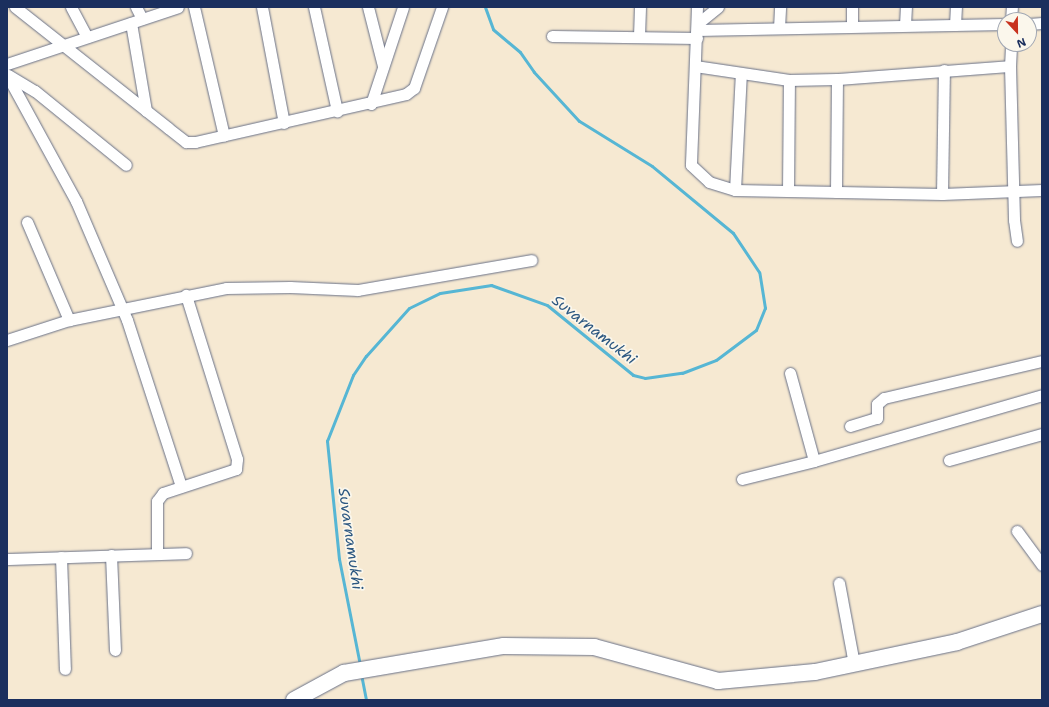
<!DOCTYPE html>
<html>
<head>
<meta charset="utf-8">
<style>
	body { margin:0 }
	#map { position:relative; width:1049px; height:707px; overflow:hidden; background:#f6e9d2; font-family:"Shantell Sans",sans-serif }
	div>[style] { position:absolute }
	.stream>* { height:3px; margin:-1.5px; padding:0 1.5px; transform-origin:1.5px; border-radius:1.5px; background:#56b6d4 }
	.roads { filter:drop-shadow(0 0 1px #687087) drop-shadow(0 0 1px #687087) }
	.street>* { height:11px; margin:-5.5px; padding:0 5.5px; transform-origin:5.5px; border-radius:5.5px; background:#fff }
	.secondary>* { height:16px; margin:-8px; padding:0 8px; transform-origin:8px; border-radius:8px; background:#fff }
	span { translate:-50% -50%; white-space:nowrap; text-align:center; line-height:1.15; -webkit-text-stroke:3.5px #fbf7ec; paint-order:stroke }
	.water-label { font-size:15px; color:#2d5881; font-style:italic }
	.frame { position:absolute; inset:0; border:8px solid #1b2f5e; pointer-events:none }
	.north { position:absolute; left:997px; top:12px; width:40px; height:40px; box-sizing:border-box; background:#fbf7ec; border:1px solid #a1a7b3; border-radius:50%; rotate:158deg; font-size:11px; font-weight:700; line-height:16px; text-align:center; color:#1b2f5e }
	.north::after { content:''; display:block; margin:auto; width:14px; height:18px; background:#c8321e; clip-path:polygon(50% 0,100% 100%,50% 72%,0 100%) }
</style>
</head>
<body>
<div id="map">
	<div class="stream">
		<div style="left:360px;top:665px;width:108px;rotate:-101.2deg"></div>
		<div style="left:339px;top:559px;width:119px;rotate:-95.8deg"></div>
		<div style="left:327px;top:441px;width:71px;rotate:-68.5deg"></div>
		<div style="left:353px;top:375px;width:23px;rotate:-56deg"></div>
		<div style="left:366px;top:356px;width:64px;rotate:-48.1deg"></div>
		<div style="left:409px;top:308px;width:34px;rotate:-26deg"></div>
		<div style="left:440px;top:293px;width:52px;rotate:-8.9deg"></div>
		<div style="left:491px;top:285px;width:59px;rotate:19.7deg"></div>
		<div style="left:547px;top:305px;width:111px;rotate:39.1deg"></div>
		<div style="left:633px;top:375px;width:12px;rotate:14deg"></div>
		<div style="left:645px;top:378px;width:37px;rotate:-8deg"></div>
		<div style="left:682px;top:373px;width:36px;rotate:-21deg"></div>
		<div style="left:716px;top:360px;width:50px;rotate:-36.9deg"></div>
		<div style="left:756px;top:330px;width:24px;rotate:-68deg"></div>
		<div style="left:765px;top:308px;width:36px;rotate:-99deg"></div>
		<div style="left:759px;top:272px;width:47px;rotate:-123.7deg"></div>
		<div style="left:733px;top:233px;width:105px;rotate:-140.4deg"></div>
		<div style="left:652px;top:166px;width:86px;rotate:-148.3deg"></div>
		<div style="left:579px;top:121px;width:67px;rotate:-132.6deg"></div>
		<div style="left:534px;top:72px;width:24px;rotate:-125deg"></div>
		<div style="left:520px;top:52px;width:35px;rotate:-140deg"></div>
		<div style="left:493px;top:29px;width:23px;rotate:-110deg"></div>
		<div style="left:361px;top:674px;width:26px;rotate:79deg"></div>
	</div>
	<div class="roads">
		<div class="street">
			<div style="left:15px;top:7px;width:195px;rotate:38.3deg"></div>
			<div style="left:168px;top:128px;width:23px;rotate:38deg"></div>
			<div style="left:186px;top:142px;width:9px"></div>
			<div style="left:195px;top:142px;width:216px;rotate:-12.8deg"></div>
			<div style="left:406px;top:94px;width:10px;rotate:-37deg"></div>
			<div style="left:414px;top:88px;width:86px;rotate:-70.9deg"></div>
			<div style="left:71px;top:7px;width:34px;rotate:62deg"></div>
			<div style="left:136px;top:7px;width:13px;rotate:63deg"></div>
			<div style="left:194px;top:7px;width:132px;rotate:76.9deg"></div>
			<div style="left:262px;top:7px;width:118px;rotate:79.3deg"></div>
			<div style="left:314px;top:7px;width:107px;rotate:77.5deg"></div>
			<div style="left:368px;top:7px;width:61px;rotate:75.7deg"></div>
			<div style="left:697px;top:7px;width:158px;rotate:92.2deg"></div>
			<div style="left:691px;top:165px;width:25px;rotate:43deg"></div>
			<div style="left:709px;top:182px;width:27px;rotate:17deg"></div>
			<div style="left:735px;top:190px;width:207px;rotate:1.1deg"></div>
			<div style="left:942px;top:194px;width:100px;rotate:-2.3deg"></div>
			<div style="left:1011px;top:20px;width:13px;rotate:-86deg"></div>
			<div style="left:131px;top:23px;width:89px;rotate:80.3deg"></div>
			<div style="left:697px;top:24px;width:27px;rotate:-39deg"></div>
			<div style="left:1029px;top:24px;width:13px;rotate:-4deg"></div>
			<div style="left:905px;top:25px;width:18px;rotate:-87deg"></div>
			<div style="left:955px;top:25px;width:18px;rotate:-87deg"></div>
			<div style="left:852px;top:26px;width:19px;rotate:-90deg"></div>
			<div style="left:779px;top:28px;width:21px;rotate:-87deg"></div>
			<div style="left:697px;top:30px;width:308px;rotate:-1.1deg"></div>
			<div style="left:552px;top:36px;width:145px;rotate:0.8deg"></div>
			<div style="left:639px;top:36px;width:29px;rotate:-88deg"></div>
			<div style="left:7px;top:64px;width:180px;rotate:-18.4deg"></div>
			<div style="left:695px;top:66px;width:95px;rotate:8.5deg"></div>
			<div style="left:789px;top:80px;width:48px;rotate:-1.2deg"></div>
			<div style="left:837px;top:79px;width:173px;rotate:-4.3deg"></div>
			<div style="left:1010px;top:66px;width:154px;rotate:88.5deg"></div>
			<div style="left:1014px;top:220px;width:21px;rotate:82deg"></div>
			<div style="left:1010px;top:66px;width:22px;rotate:-87deg"></div>
			<div style="left:7px;top:75px;width:144px;rotate:61.3deg"></div>
			<div style="left:76px;top:201px;width:129px;rotate:66.8deg"></div>
			<div style="left:127px;top:320px;width:175px;rotate:72deg"></div>
			<div style="left:8px;top:75px;width:31px;rotate:31deg"></div>
			<div style="left:35px;top:91px;width:117px;rotate:39.1deg"></div>
			<div style="left:371px;top:104px;width:102px;rotate:-71.7deg"></div>
			<div style="left:735px;top:190px;width:117px;rotate:-87.1deg"></div>
			<div style="left:788px;top:191px;width:111px;rotate:-89.5deg"></div>
			<div style="left:836px;top:192px;width:113px;rotate:-89.5deg"></div>
			<div style="left:942px;top:194px;width:124px;rotate:-89.1deg"></div>
			<div style="left:27px;top:222px;width:107px;rotate:66.8deg"></div>
			<div style="left:7px;top:340px;width:65px;rotate:-17.9deg"></div>
			<div style="left:69px;top:320px;width:160px;rotate:-11.5deg"></div>
			<div style="left:226px;top:288px;width:64px;rotate:-0.9deg"></div>
			<div style="left:290px;top:287px;width:68px;rotate:2.5deg"></div>
			<div style="left:358px;top:290px;width:176px;rotate:-9.8deg"></div>
			<div style="left:790px;top:373px;width:91px;rotate:74.7deg"></div>
			<div style="left:850px;top:426px;width:28px;rotate:-17deg"></div>
			<div style="left:877px;top:418px;width:14px;rotate:-90deg"></div>
			<div style="left:877px;top:404px;width:9px;rotate:-41deg"></div>
			<div style="left:884px;top:398px;width:162px;rotate:-13.2deg"></div>
			<div style="left:949px;top:460px;width:97px;rotate:-15.6deg"></div>
			<div style="left:742px;top:479px;width:74px;rotate:-14deg"></div>
			<div style="left:814px;top:461px;width:237px;rotate:-16.1deg"></div>
			<div style="left:1017px;top:531px;width:42px;rotate:53.7deg"></div>
			<div style="left:157px;top:554px;width:53px;rotate:-90deg"></div>
			<div style="left:157px;top:501px;width:10px;rotate:-53deg"></div>
			<div style="left:163px;top:493px;width:77px;rotate:-18.2deg"></div>
			<div style="left:236px;top:469px;width:10px;rotate:-84deg"></div>
			<div style="left:237px;top:459px;width:172px;rotate:-107.3deg"></div>
			<div style="left:111px;top:555px;width:95px;rotate:87.6deg"></div>
			<div style="left:61px;top:557px;width:112px;rotate:88deg"></div>
			<div style="left:7px;top:559px;width:179px;rotate:-1.9deg"></div>
			<div style="left:839px;top:583px;width:82px;rotate:79.5deg"></div>
		</div>
		<div class="secondary">
			<div style="left:294px;top:700px;width:57px;rotate:-28.4deg"></div>
			<div style="left:344px;top:673px;width:162px;rotate:-9.6deg"></div>
			<div style="left:504px;top:646px;width:90px;rotate:0.6deg"></div>
			<div style="left:594px;top:647px;width:129px;rotate:15.3deg"></div>
			<div style="left:718px;top:681px;width:97px;rotate:-5.3deg"></div>
			<div style="left:815px;top:672px;width:145px;rotate:-11.9deg"></div>
			<div style="left:957px;top:642px;width:89px;rotate:-18.2deg"></div>
		</div>
	</div>
	<div class="water-label">
		<span style="left:594px;top:330px;rotate:38deg">Suvarnamukhi</span>
		<span style="left:350px;top:539px;rotate:82deg">Suvarnamukhi</span>
	</div>
	<div class="frame"></div>
	<div class="north">N</div>
</div>
</body>
</html>
